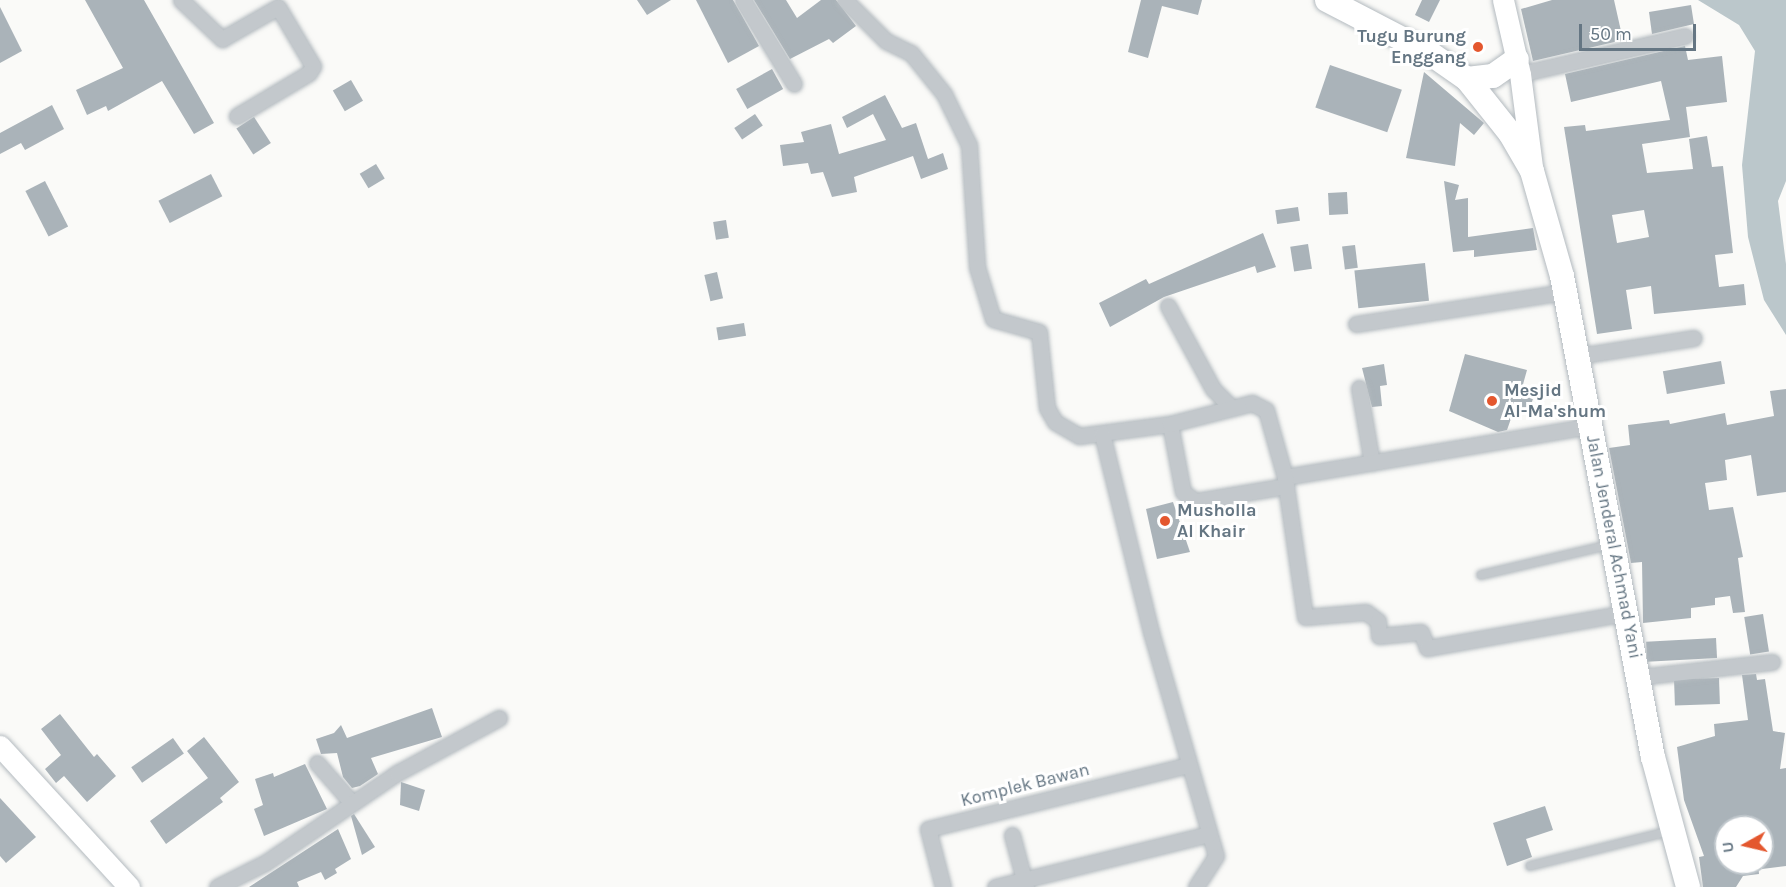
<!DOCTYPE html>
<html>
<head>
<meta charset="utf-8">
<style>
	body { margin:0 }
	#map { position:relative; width:1786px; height:887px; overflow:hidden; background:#fafaf8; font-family:Karla,sans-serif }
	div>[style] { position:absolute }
	.water>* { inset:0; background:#bbc7cb }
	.building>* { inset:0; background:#aab3b9; transform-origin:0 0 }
	.roads { filter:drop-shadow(0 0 2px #b3babf) drop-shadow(0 0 2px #b3babf) }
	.lane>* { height:8px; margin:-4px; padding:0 4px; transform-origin:4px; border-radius:4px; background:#c3c8cc }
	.street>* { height:15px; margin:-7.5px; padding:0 7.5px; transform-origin:7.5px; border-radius:7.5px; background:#c3c8cc }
	.secondary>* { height:21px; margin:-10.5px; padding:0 10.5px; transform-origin:10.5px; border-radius:10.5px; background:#fff }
	.primary>* { height:24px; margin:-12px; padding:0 12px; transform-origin:12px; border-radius:12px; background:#fff }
	.dots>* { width:16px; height:16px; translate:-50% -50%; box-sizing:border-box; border:3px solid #fff; border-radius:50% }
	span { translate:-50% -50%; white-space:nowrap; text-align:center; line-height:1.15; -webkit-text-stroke:6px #fff; paint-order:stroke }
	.poi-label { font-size:18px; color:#657683; font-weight:700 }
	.right { translate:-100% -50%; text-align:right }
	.left { translate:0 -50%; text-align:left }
	.street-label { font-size:18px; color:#657683 }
	.north { position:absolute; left:1714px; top:815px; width:60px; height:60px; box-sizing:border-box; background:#fff; border:2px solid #c1c8cd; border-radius:50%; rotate:262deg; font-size:16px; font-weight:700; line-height:24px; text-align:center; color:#657683 }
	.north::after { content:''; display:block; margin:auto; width:21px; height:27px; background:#e4572e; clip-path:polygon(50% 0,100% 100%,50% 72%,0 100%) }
	.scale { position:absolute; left:1579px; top:24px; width:117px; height:27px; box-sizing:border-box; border:3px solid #657683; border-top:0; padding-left:8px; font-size:18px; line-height:21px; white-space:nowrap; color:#657683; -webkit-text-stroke:4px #fff; paint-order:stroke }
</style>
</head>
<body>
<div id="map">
	<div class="water">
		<div style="clip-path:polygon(1698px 0,1786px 0,1786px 181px,1778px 201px,1786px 264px,1786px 335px,1764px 300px,1748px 237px,1742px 165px,1755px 51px,1739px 25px)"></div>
	</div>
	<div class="building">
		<div style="clip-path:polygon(85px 0,144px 0,214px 123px,194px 134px,162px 81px,108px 111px,106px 106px,87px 115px,76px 90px,123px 68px)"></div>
		<div style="clip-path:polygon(637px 0,671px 0,647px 15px)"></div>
		<div style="clip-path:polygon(696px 0,733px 0,759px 46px,728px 63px)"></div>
		<div style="clip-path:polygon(754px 0,786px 0,797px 18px,821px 0,836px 0,856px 26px,833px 43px,829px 39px,790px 59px)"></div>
		<div style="clip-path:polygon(1141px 0,1202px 0,1198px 15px,1162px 6px,1148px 58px,1128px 52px)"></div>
		<div style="clip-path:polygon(1422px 0,1440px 0,1429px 22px,1415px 15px)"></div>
		<div style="clip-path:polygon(1552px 0,1614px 0,1623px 40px,1533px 61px,1521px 9px)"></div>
		<div style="clip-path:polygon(1691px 5px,1694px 24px,1652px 34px,1649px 12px)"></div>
		<div style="clip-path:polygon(0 7px,22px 51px,0 63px)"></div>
		<div style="clip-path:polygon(evenodd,1685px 46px,1688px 60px,1722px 56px,1727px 102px,1686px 107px,1690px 137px,1642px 144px,1647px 173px,1693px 169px,1689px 139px,1707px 136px,1712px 167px,1723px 166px,1733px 253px,1715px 255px,1719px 287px,1744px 284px,1746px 305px,1654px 314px,1651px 286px,1626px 290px,1632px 329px,1597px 334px,1564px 127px,1585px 125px,1586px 131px,1670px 120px,1661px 81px,1571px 102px,1565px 74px,1685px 46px,1644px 210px,1649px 237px,1617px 243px,1612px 215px,1644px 210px)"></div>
		<div style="left:1330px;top:65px;width:76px;height:45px;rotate:19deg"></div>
		<div style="left:772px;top:69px;width:23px;height:41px;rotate:61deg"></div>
		<div style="clip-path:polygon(1424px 72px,1484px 123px,1474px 135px,1460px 123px,1455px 166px,1406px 158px)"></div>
		<div style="left:351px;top:80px;width:24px;height:21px;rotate:60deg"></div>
		<div style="clip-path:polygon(885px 95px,902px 128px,916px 123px,928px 159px,943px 153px,948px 169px,921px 179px,913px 156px,854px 177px,857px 192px,832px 197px,823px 172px,811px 174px,808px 163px,783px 166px,780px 145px,804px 142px,801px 132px,831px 124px,839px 154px,886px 140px,873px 114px,847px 128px,842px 117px)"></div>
		<div style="clip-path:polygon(52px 105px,64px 129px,25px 150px,21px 143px,0 154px,0 133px)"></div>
		<div style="left:755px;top:114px;width:14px;height:25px;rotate:56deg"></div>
		<div style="left:254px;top:117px;width:31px;height:21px;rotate:57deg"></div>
		<div style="left:376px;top:164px;width:17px;height:19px;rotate:59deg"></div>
		<div style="left:211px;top:174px;width:25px;height:59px;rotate:63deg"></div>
		<div style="left:45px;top:181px;width:51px;height:22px;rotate:63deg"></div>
		<div style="clip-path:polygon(1444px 181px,1459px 185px,1455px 200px,1468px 198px,1468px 237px,1533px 228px,1537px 250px,1474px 257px,1474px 250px,1453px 252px)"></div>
		<div style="left:1347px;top:192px;width:22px;height:19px;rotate:87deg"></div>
		<div style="left:1298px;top:207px;width:14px;height:23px;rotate:82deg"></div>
		<div style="left:726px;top:220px;width:18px;height:13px;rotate:81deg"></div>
		<div style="clip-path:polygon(1263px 233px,1276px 267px,1257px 273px,1255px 266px,1164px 297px,1110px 327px,1099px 303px,1146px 279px,1149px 284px)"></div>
		<div style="left:1308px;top:244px;width:25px;height:18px;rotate:81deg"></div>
		<div style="left:1355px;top:245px;width:23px;height:13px;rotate:83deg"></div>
		<div style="left:1425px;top:263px;width:38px;height:71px;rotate:84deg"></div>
		<div style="left:717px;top:272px;width:27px;height:13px;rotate:77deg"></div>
		<div style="left:744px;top:323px;width:13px;height:28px;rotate:81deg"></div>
		<div style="clip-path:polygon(1465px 354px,1527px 370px,1522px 388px,1535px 392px,1528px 415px,1514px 410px,1507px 430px,1498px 432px,1449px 411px)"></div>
		<div style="left:1721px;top:361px;width:23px;height:59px;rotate:80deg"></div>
		<div style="clip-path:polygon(1384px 364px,1387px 385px,1380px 386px,1382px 406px,1372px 407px,1362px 368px)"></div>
		<div style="clip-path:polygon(1786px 389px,1786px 492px,1757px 496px,1751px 455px,1725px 460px,1727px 480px,1705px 483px,1709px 510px,1733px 507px,1743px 557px,1738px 558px,1745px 612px,1733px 613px,1730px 596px,1715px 598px,1715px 605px,1691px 608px,1691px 618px,1643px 623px,1642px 562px,1631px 563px,1609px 448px,1630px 445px,1628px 425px,1669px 420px,1670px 424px,1725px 413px,1727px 425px,1774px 416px,1770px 391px)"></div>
		<div style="clip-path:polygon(1173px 502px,1190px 552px,1157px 559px,1146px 509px)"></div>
		<div style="left:1763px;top:614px;width:38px;height:19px;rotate:81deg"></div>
		<div style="left:1716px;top:638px;width:20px;height:70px;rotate:87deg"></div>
		<div style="clip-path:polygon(1756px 674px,1757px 680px,1765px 679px,1773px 731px,1785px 733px,1780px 769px,1786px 768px,1786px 866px,1762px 869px,1762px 827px,1726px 827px,1726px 863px,1758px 863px,1759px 874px,1743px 876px,1736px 887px,1703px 887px,1699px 857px,1704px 856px,1684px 800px,1677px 747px,1715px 736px,1714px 724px,1748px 720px,1742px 675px)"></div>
		<div style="left:1719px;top:678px;width:26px;height:45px;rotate:88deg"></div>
		<div style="clip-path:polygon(432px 708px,442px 737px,371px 758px,378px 774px,360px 786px,352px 788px,343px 777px,337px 753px,321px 754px,316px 739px,334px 733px,341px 725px,347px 738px)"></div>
		<div style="clip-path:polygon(60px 714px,94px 757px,97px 754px,116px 776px,87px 802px,64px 776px,56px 783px,45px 769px,61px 755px,41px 729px)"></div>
		<div style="clip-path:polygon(204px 737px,239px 782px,220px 798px,223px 802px,166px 844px,150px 821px,208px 778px,187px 751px)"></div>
		<div style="left:173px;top:738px;width:19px;height:51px;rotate:55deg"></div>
		<div style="clip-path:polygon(305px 764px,327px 809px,264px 836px,254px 809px,263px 805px,255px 779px,273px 773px,274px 777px)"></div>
		<div style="clip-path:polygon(401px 782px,425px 790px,419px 811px,400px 805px)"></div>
		<div style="clip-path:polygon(0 798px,36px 837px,6px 863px,0 856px)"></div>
		<div style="clip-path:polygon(1545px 806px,1553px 830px,1526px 839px,1532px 857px,1507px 866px,1493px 823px)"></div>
		<div style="clip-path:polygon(354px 814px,375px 847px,362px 855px,351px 816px)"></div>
		<div style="clip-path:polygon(338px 829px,351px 859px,335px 869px,337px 873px,325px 880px,321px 872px,297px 882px,299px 887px,249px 887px)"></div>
	</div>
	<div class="roads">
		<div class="lane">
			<div style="left:1481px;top:575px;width:131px;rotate:-13.2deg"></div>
			<div style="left:1530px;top:866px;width:144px;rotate:-14deg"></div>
		</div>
		<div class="street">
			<div style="left:181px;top:0;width:57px;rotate:43.6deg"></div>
			<div style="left:222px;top:39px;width:64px;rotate:-29.7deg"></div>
			<div style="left:278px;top:7px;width:69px;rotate:59.3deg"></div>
			<div style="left:313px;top:66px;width:8px;rotate:120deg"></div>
			<div style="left:309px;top:73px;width:84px;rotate:149.2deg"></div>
			<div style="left:743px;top:0;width:98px;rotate:58.7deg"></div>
			<div style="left:845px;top:0;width:58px;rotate:45deg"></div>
			<div style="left:886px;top:41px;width:28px;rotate:26deg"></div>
			<div style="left:911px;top:53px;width:53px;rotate:51.2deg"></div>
			<div style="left:944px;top:94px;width:57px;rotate:63.9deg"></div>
			<div style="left:969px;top:145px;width:122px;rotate:86.2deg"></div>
			<div style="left:977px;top:267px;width:54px;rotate:72.9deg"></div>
			<div style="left:993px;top:319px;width:48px;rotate:15.8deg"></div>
			<div style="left:1039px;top:332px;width:76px;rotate:84deg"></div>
			<div style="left:1047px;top:408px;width:16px;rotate:60deg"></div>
			<div style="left:1055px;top:422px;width:28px;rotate:30deg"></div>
			<div style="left:1079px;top:436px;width:92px;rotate:-7.5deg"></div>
			<div style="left:1520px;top:74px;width:169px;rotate:-13deg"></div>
			<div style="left:1168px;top:306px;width:94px;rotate:61.5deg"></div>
			<div style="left:1213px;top:389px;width:27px;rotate:45deg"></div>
			<div style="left:1356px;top:324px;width:211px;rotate:-8.7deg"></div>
			<div style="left:1578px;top:356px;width:117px;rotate:-8.8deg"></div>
			<div style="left:1359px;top:388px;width:76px;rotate:80.2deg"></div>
			<div style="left:1102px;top:434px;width:204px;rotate:76.1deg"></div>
			<div style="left:1151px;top:632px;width:233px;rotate:73.8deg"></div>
			<div style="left:1216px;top:856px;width:37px;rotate:123deg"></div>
			<div style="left:1285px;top:477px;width:310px;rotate:-9.5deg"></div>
			<div style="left:1286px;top:486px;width:92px;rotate:170.6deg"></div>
			<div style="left:1195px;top:501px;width:15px;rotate:-143deg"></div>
			<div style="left:1183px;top:492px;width:69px;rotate:-100.8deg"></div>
			<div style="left:1170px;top:424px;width:85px;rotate:-14.4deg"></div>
			<div style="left:1252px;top:403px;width:16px;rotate:27deg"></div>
			<div style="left:1266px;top:410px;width:70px;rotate:74.2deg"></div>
			<div style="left:1285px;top:477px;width:9px;rotate:84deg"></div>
			<div style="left:1286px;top:486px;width:132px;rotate:81.7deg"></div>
			<div style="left:1305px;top:617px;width:61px;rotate:-4.7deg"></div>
			<div style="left:1366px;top:612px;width:15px;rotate:37deg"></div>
			<div style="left:1378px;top:621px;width:15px;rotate:86deg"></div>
			<div style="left:1379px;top:636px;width:42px;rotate:-5.4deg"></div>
			<div style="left:1421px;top:632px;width:17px;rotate:69deg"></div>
			<div style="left:1427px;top:648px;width:202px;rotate:-10deg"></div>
			<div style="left:1638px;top:677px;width:135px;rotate:-6.4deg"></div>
			<div style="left:317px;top:763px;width:53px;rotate:48.8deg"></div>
			<div style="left:1012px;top:835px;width:54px;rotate:74.9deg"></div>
			<div style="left:217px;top:887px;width:54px;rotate:-26.6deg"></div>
			<div style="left:265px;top:863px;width:160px;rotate:-34.3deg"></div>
			<div style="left:397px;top:773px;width:116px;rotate:-28.3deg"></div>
			<div style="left:943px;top:887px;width:60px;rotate:-104.5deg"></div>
			<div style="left:928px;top:829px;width:269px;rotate:-13.8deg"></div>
			<div style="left:995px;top:887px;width:220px;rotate:-13.9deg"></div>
		</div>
		<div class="secondary">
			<div style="left:1503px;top:0;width:76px;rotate:77.1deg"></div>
			<div style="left:1520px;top:74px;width:94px;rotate:82.6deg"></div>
			<div style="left:0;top:746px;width:191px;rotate:47.5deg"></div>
		</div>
		<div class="primary">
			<div style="left:1327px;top:0;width:117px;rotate:27.4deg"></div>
			<div style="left:1431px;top:54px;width:44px;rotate:34.8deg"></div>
			<div style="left:1467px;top:79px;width:69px;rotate:51.5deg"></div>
			<div style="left:1510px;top:133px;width:44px;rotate:59.9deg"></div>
			<div style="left:1532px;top:171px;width:109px;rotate:74.1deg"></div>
			<div style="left:1562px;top:276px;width:490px;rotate:79.3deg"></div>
			<div style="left:1653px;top:757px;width:135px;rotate:74.9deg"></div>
			<div style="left:1467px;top:79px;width:26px;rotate:-7deg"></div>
			<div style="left:1493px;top:76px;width:29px;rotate:-35deg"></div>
		</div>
	</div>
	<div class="dots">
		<div style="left:1478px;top:47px;background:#e4572e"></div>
		<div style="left:1492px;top:401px;background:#e4572e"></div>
		<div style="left:1165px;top:521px;background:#e4572e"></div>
	</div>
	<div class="poi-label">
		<span class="right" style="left:1466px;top:47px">Tugu Burung<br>Enggang</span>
		<span class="left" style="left:1504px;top:401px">Mesjid<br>Al-Ma'shum</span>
		<span class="left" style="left:1177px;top:521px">Musholla<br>Al Khair</span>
	</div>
	<div class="street-label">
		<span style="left:1614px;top:547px;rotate:79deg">Jalan Jenderal Achmad Yani</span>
		<span style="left:1025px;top:785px;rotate:-14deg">Komplek Bawan</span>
	</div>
	<div class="north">U</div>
	<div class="scale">50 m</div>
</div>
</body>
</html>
